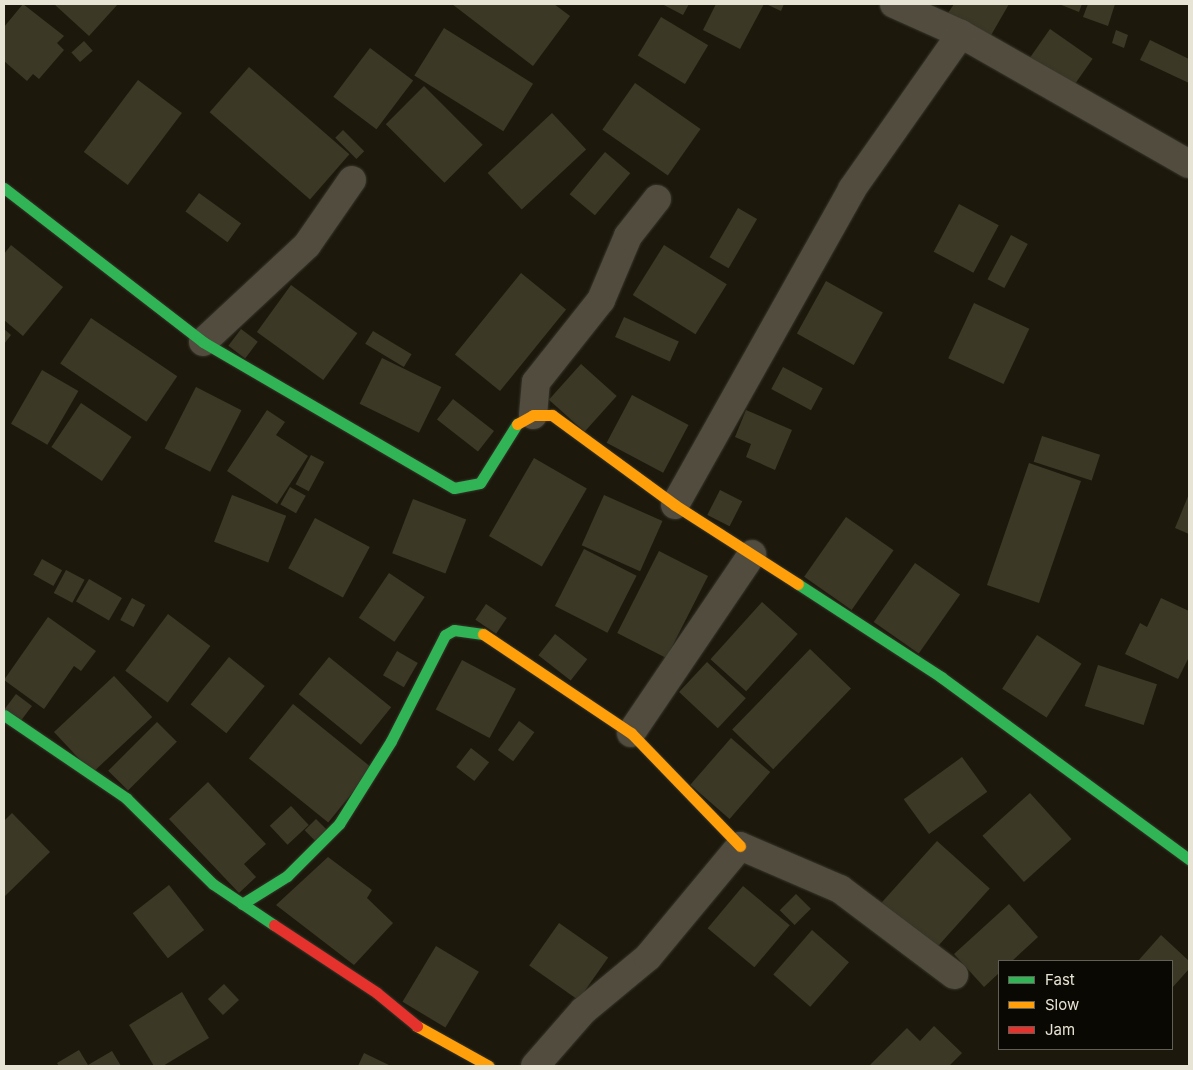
<!DOCTYPE html>
<html>
<head>
<meta charset="utf-8">
<style>
	body { margin:0 }
	#map { position:relative; width:1193px; height:1070px; overflow:hidden; background:#1c190c; font-family:Inter,sans-serif }
	div>[style] { position:absolute }
	.building>* { inset:0; background:#3c3826; transform-origin:0 0 }
	.roads { filter:drop-shadow(0 0 1px #37352a) drop-shadow(0 0 1px #37352a) }
	.street>* { height:28px; margin:-14px; padding:0 14px; transform-origin:14px; border-radius:14px; background:#524c3f }
	.fast>* { height:11px; margin:-5.5px; padding:0 5.5px; transform-origin:5.5px; border-radius:5.5px; background:#30b455 }
	.slow>* { height:11px; margin:-5.5px; padding:0 5.5px; transform-origin:5.5px; border-radius:5.5px; background:#ff9f0a }
	.jam>* { height:11px; margin:-5.5px; padding:0 5.5px; transform-origin:5.5px; border-radius:5.5px; background:#e5322d }
	span { translate:-50% -50%; white-space:nowrap; text-align:center; line-height:1.15; -webkit-text-stroke:4px #0a0802; paint-order:stroke }
	.frame { position:absolute; inset:0; border:5px solid #e7e4d5; pointer-events:none }
	.legend { position:absolute; left:998px; top:960px; width:175px; height:90px; box-sizing:border-box; background:#0a0802; border:1px solid #626056; margin:0; padding:6px 9px; list-style:none; font-size:15px; color:#e7e4d5 }
	.legend li { display:flex; align-items:center; gap:10px; height:25px }
	.legend b { width:25px; border:1px solid #626056 }
</style>
</head>
<body>
<div id="map">
	<div class="building">
		<div style="clip-path:polygon(23px 4px,64px 36px,57px 43px,64px 50px,39px 79px,33px 74px,27px 81px,4px 61px,4px 27px)"></div>
		<div style="clip-path:polygon(54px 4px,118px 4px,89px 36px)"></div>
		<div style="clip-path:polygon(452px 4px,554px 4px,570px 16px,533px 66px)"></div>
		<div style="clip-path:polygon(662px 4px,689px 4px,683px 15px)"></div>
		<div style="clip-path:polygon(716px 4px,764px 4px,740px 49px,703px 30px)"></div>
		<div style="clip-path:polygon(766px 4px,784px 4px,781px 11px)"></div>
		<div style="clip-path:polygon(954px 4px,1009px 4px,990px 37px,948px 13px)"></div>
		<div style="clip-path:polygon(1059px 4px,1082px 4px,1079px 12px)"></div>
		<div style="clip-path:polygon(1088px 4px,1115px 4px,1108px 26px,1083px 17px)"></div>
		<div style="left:661px;top:17px;width:55px;height:45px;rotate:31deg"></div>
		<div style="left:444px;top:28px;width:105px;height:56px;rotate:32deg"></div>
		<div style="left:1050px;top:29px;width:52px;height:42px;rotate:35deg"></div>
		<div style="clip-path:polygon(1116px 30px,1128px 35px,1124px 48px,1112px 43px)"></div>
		<div style="clip-path:polygon(1150px 40px,1189px 59px,1189px 83px,1140px 60px)"></div>
		<div style="left:84px;top:41px;width:13px;height:17px;rotate:48deg"></div>
		<div style="left:370px;top:48px;width:54px;height:61px;rotate:37deg"></div>
		<div style="left:249px;top:67px;width:133px;height:60px;rotate:41deg"></div>
		<div style="left:138px;top:80px;width:55px;height:90px;rotate:37deg"></div>
		<div style="left:635px;top:83px;width:80px;height:57px;rotate:35deg"></div>
		<div style="left:424px;top:86px;width:83px;height:54px;rotate:45deg"></div>
		<div style="left:552px;top:113px;width:50px;height:88px;rotate:47deg"></div>
		<div style="left:343px;top:130px;width:30px;height:11px;rotate:45deg"></div>
		<div style="left:605px;top:152px;width:33px;height:55px;rotate:40deg"></div>
		<div style="left:199px;top:193px;width:52px;height:23px;rotate:36deg"></div>
		<div style="left:959px;top:204px;width:45px;height:54px;rotate:28deg"></div>
		<div style="left:738px;top:208px;width:22px;height:57px;rotate:30deg"></div>
		<div style="left:1011px;top:235px;width:19px;height:50px;rotate:28deg"></div>
		<div style="clip-path:polygon(11px 245px,63px 287px,23px 336px,4px 320px,4px 254px)"></div>
		<div style="left:664px;top:245px;width:74px;height:59px;rotate:32deg"></div>
		<div style="left:521px;top:273px;width:58px;height:105px;rotate:39deg"></div>
		<div style="left:826px;top:281px;width:65px;height:60px;rotate:29deg"></div>
		<div style="left:291px;top:285px;width:82px;height:58px;rotate:36deg"></div>
		<div style="left:974px;top:303px;width:61px;height:61px;rotate:25deg"></div>
		<div style="left:624px;top:317px;width:60px;height:22px;rotate:24deg"></div>
		<div style="left:91px;top:318px;width:104px;height:55px;rotate:34deg"></div>
		<div style="clip-path:polygon(4px 329px,11px 335px,4px 344px)"></div>
		<div style="left:241px;top:329px;width:21px;height:21px;rotate:37deg"></div>
		<div style="left:373px;top:331px;width:45px;height:15px;rotate:31deg"></div>
		<div style="left:382px;top:358px;width:66px;height:51px;rotate:26deg"></div>
		<div style="left:581px;top:364px;width:48px;height:48px;rotate:42deg"></div>
		<div style="left:783px;top:367px;width:45px;height:25px;rotate:28deg"></div>
		<div style="left:42px;top:370px;width:42px;height:62px;rotate:30deg"></div>
		<div style="left:196px;top:387px;width:51px;height:69px;rotate:27deg"></div>
		<div style="left:632px;top:395px;width:64px;height:54px;rotate:28deg"></div>
		<div style="left:453px;top:399px;width:52px;height:26px;rotate:38deg"></div>
		<div style="left:81px;top:403px;width:61px;height:53px;rotate:34deg"></div>
		<div style="clip-path:polygon(267px 410px,285px 422px,276px 435px,308px 456px,277px 504px,227px 471px)"></div>
		<div style="clip-path:polygon(746px 410px,792px 430px,775px 470px,746px 457px,751px 444px,735px 437px)"></div>
		<div style="left:1042px;top:436px;width:61px;height:27px;rotate:18deg"></div>
		<div style="left:311px;top:455px;width:15px;height:33px;rotate:28deg"></div>
		<div style="left:534px;top:458px;width:61px;height:90px;rotate:30deg"></div>
		<div style="left:1029px;top:463px;width:55px;height:129px;rotate:19deg"></div>
		<div style="left:290px;top:487px;width:18px;height:20px;rotate:29deg"></div>
		<div style="left:720px;top:490px;width:25px;height:28px;rotate:27deg"></div>
		<div style="clip-path:polygon(1189px 494px,1189px 534px,1175px 528px)"></div>
		<div style="left:232px;top:495px;width:58px;height:50px;rotate:21deg"></div>
		<div style="left:604px;top:495px;width:64px;height:55px;rotate:24deg"></div>
		<div style="left:413px;top:499px;width:57px;height:58px;rotate:21deg"></div>
		<div style="left:846px;top:517px;width:58px;height:73px;rotate:35deg"></div>
		<div style="left:315px;top:518px;width:62px;height:57px;rotate:28deg"></div>
		<div style="left:584px;top:549px;width:59px;height:64px;rotate:27deg"></div>
		<div style="left:659px;top:551px;width:55px;height:92px;rotate:27deg"></div>
		<div style="left:42px;top:559px;width:23px;height:18px;rotate:29deg"></div>
		<div style="left:915px;top:563px;width:55px;height:72px;rotate:35deg"></div>
		<div style="left:66px;top:570px;width:21px;height:26px;rotate:28deg"></div>
		<div style="left:389px;top:573px;width:43px;height:54px;rotate:34deg"></div>
		<div style="left:89px;top:579px;width:38px;height:26px;rotate:30deg"></div>
		<div style="left:132px;top:598px;width:15px;height:25px;rotate:28deg"></div>
		<div style="clip-path:polygon(1161px 598px,1189px 611px,1189px 657px,1178px 679px,1125px 654px,1140px 623px,1147px 627px)"></div>
		<div style="left:762px;top:602px;width:48px;height:77px;rotate:42deg"></div>
		<div style="left:486px;top:604px;width:25px;height:19px;rotate:34deg"></div>
		<div style="left:168px;top:614px;width:53px;height:71px;rotate:37deg"></div>
		<div style="clip-path:polygon(48px 617px,96px 651px,81px 671px,74px 666px,44px 709px,4px 680px)"></div>
		<div style="left:555px;top:634px;width:41px;height:27px;rotate:38deg"></div>
		<div style="left:1037px;top:635px;width:53px;height:64px;rotate:33deg"></div>
		<div style="left:810px;top:649px;width:57px;height:112px;rotate:44deg"></div>
		<div style="left:397px;top:651px;width:24px;height:28px;rotate:30deg"></div>
		<div style="left:229px;top:657px;width:46px;height:61px;rotate:39deg"></div>
		<div style="left:329px;top:657px;width:80px;height:48px;rotate:39deg"></div>
		<div style="left:462px;top:660px;width:61px;height:56px;rotate:28deg"></div>
		<div style="left:707px;top:662px;width:53px;height:41px;rotate:43deg"></div>
		<div style="left:1098px;top:665px;width:62px;height:43px;rotate:18deg"></div>
		<div style="left:114px;top:676px;width:56px;height:82px;rotate:47deg"></div>
		<div style="left:16px;top:694px;width:20px;height:20px;rotate:37deg"></div>
		<div style="left:293px;top:704px;width:102px;height:70px;rotate:39deg"></div>
		<div style="left:519px;top:721px;width:19px;height:36px;rotate:36deg"></div>
		<div style="left:157px;top:722px;width:28px;height:69px;rotate:45deg"></div>
		<div style="left:731px;top:738px;width:52px;height:62px;rotate:41deg"></div>
		<div style="left:471px;top:748px;width:23px;height:24px;rotate:38deg"></div>
		<div style="left:962px;top:757px;width:43px;height:72px;rotate:54deg"></div>
		<div style="clip-path:polygon(208px 782px,266px 844px,244px 864px,256px 877px,239px 893px,169px 819px)"></div>
		<div style="left:1030px;top:793px;width:62px;height:64px;rotate:48deg"></div>
		<div style="left:291px;top:806px;width:26px;height:29px;rotate:47deg"></div>
		<div style="clip-path:polygon(12px 813px,50px 852px,4px 897px,4px 821px)"></div>
		<div style="left:316px;top:819px;width:16px;height:16px;rotate:45deg"></div>
		<div style="left:937px;top:841px;width:71px;height:89px;rotate:42deg"></div>
		<div style="clip-path:polygon(328px 857px,372px 890px,367px 898px,393px 923px,354px 965px,276px 905px)"></div>
		<div style="left:169px;top:885px;width:57px;height:46px;rotate:52deg"></div>
		<div style="left:743px;top:886px;width:61px;height:55px;rotate:40deg"></div>
		<div style="left:796px;top:894px;width:21px;height:23px;rotate:45deg"></div>
		<div style="clip-path:polygon(1009px 904px,1038px 937px,1012px 961px,999px 961px,999px 973px,984px 987px,954px 954px)"></div>
		<div style="left:559px;top:923px;width:60px;height:52px;rotate:35deg"></div>
		<div style="left:812px;top:930px;width:49px;height:59px;rotate:41deg"></div>
		<div style="clip-path:polygon(1161px 935px,1189px 961px,1189px 969px,1172px 988px,1172px 961px,1138px 961px)"></div>
		<div style="left:436px;top:946px;width:50px;height:65px;rotate:31deg"></div>
		<div style="left:224px;top:984px;width:22px;height:22px;rotate:47deg"></div>
		<div style="clip-path:polygon(182px 992px,209px 1038px,163px 1066px,154px 1066px,129px 1025px)"></div>
		<div style="clip-path:polygon(934px 1026px,962px 1053px,949px 1066px,869px 1066px,907px 1028px,920px 1041px)"></div>
		<div style="clip-path:polygon(79px 1050px,88px 1065px,112px 1051px,121px 1066px,59px 1066px,57px 1063px)"></div>
		<div style="clip-path:polygon(364px 1053px,391px 1066px,358px 1066px)"></div>
	</div>
	<div class="roads">
		<div class="street">
			<div style="left:894px;top:4px;width:73px;rotate:24.1deg"></div>
			<div style="left:961px;top:34px;width:262px;rotate:29.7deg"></div>
			<div style="left:203px;top:342px;width:142px;rotate:-43deg"></div>
			<div style="left:307px;top:245px;width:79px;rotate:-55.3deg"></div>
			<div style="left:533px;top:415px;width:33px;rotate:-85deg"></div>
			<div style="left:536px;top:382px;width:105px;rotate:-51.6deg"></div>
			<div style="left:601px;top:300px;width:69px;rotate:-67.1deg"></div>
			<div style="left:628px;top:236px;width:47px;rotate:-51.9deg"></div>
			<div style="left:675px;top:505px;width:362px;rotate:-60.7deg"></div>
			<div style="left:852px;top:189px;width:189px;rotate:-54.9deg"></div>
			<div style="left:631px;top:733px;width:216px;rotate:-55.9deg"></div>
			<div style="left:535px;top:1066px;width:73px;rotate:-48.9deg"></div>
			<div style="left:583px;top:1011px;width:85px;rotate:-39.7deg"></div>
			<div style="left:648px;top:957px;width:144px;rotate:-50.3deg"></div>
			<div style="left:740px;top:846px;width:109px;rotate:23.3deg"></div>
			<div style="left:840px;top:889px;width:143px;rotate:37deg"></div>
		</div>
		<div class="fast">
			<div style="left:4px;top:188px;width:252px;rotate:37.7deg"></div>
			<div style="left:203px;top:342px;width:290px;rotate:30.2deg"></div>
			<div style="left:454px;top:488px;width:26px;rotate:-11deg"></div>
			<div style="left:480px;top:483px;width:70px;rotate:-57.9deg"></div>
			<div style="left:798px;top:584px;width:171px;rotate:33deg"></div>
			<div style="left:941px;top:677px;width:308px;rotate:36.3deg"></div>
			<div style="left:4px;top:715px;width:148px;rotate:34.2deg"></div>
			<div style="left:126px;top:798px;width:122px;rotate:44.7deg"></div>
			<div style="left:213px;top:884px;width:73px;rotate:33.9deg"></div>
			<div style="left:242px;top:904px;width:53px;rotate:-31.9deg"></div>
			<div style="left:287px;top:876px;width:74px;rotate:-45deg"></div>
			<div style="left:339px;top:824px;width:98px;rotate:-57.9deg"></div>
			<div style="left:391px;top:741px;width:119px;rotate:-63deg"></div>
			<div style="left:445px;top:635px;width:10px;rotate:-29deg"></div>
			<div style="left:454px;top:630px;width:29px;rotate:8deg"></div>
		</div>
		<div class="slow">
			<div style="left:517px;top:424px;width:18px;rotate:-29deg"></div>
			<div style="left:533px;top:415px;width:19px"></div>
			<div style="left:552px;top:415px;width:152px;rotate:36.2deg"></div>
			<div style="left:675px;top:505px;width:146px;rotate:32.7deg"></div>
			<div style="left:483px;top:634px;width:178px;rotate:33.8deg"></div>
			<div style="left:631px;top:733px;width:157px;rotate:46deg"></div>
			<div style="left:417px;top:1026px;width:82px;rotate:29.1deg"></div>
		</div>
		<div class="jam">
			<div style="left:274px;top:925px;width:123px;rotate:33.4deg"></div>
			<div style="left:377px;top:993px;width:52px;rotate:39.5deg"></div>
		</div>
	</div>
	<div class="frame"></div>
	<ul class="legend">
	<li><b style="height:6px;background:#30b455"></b>Fast</li>
	<li><b style="height:6px;background:#ff9f0a"></b>Slow</li>
	<li><b style="height:6px;background:#e5322d"></b>Jam</li>
	</ul>
</div>
</body>
</html>
